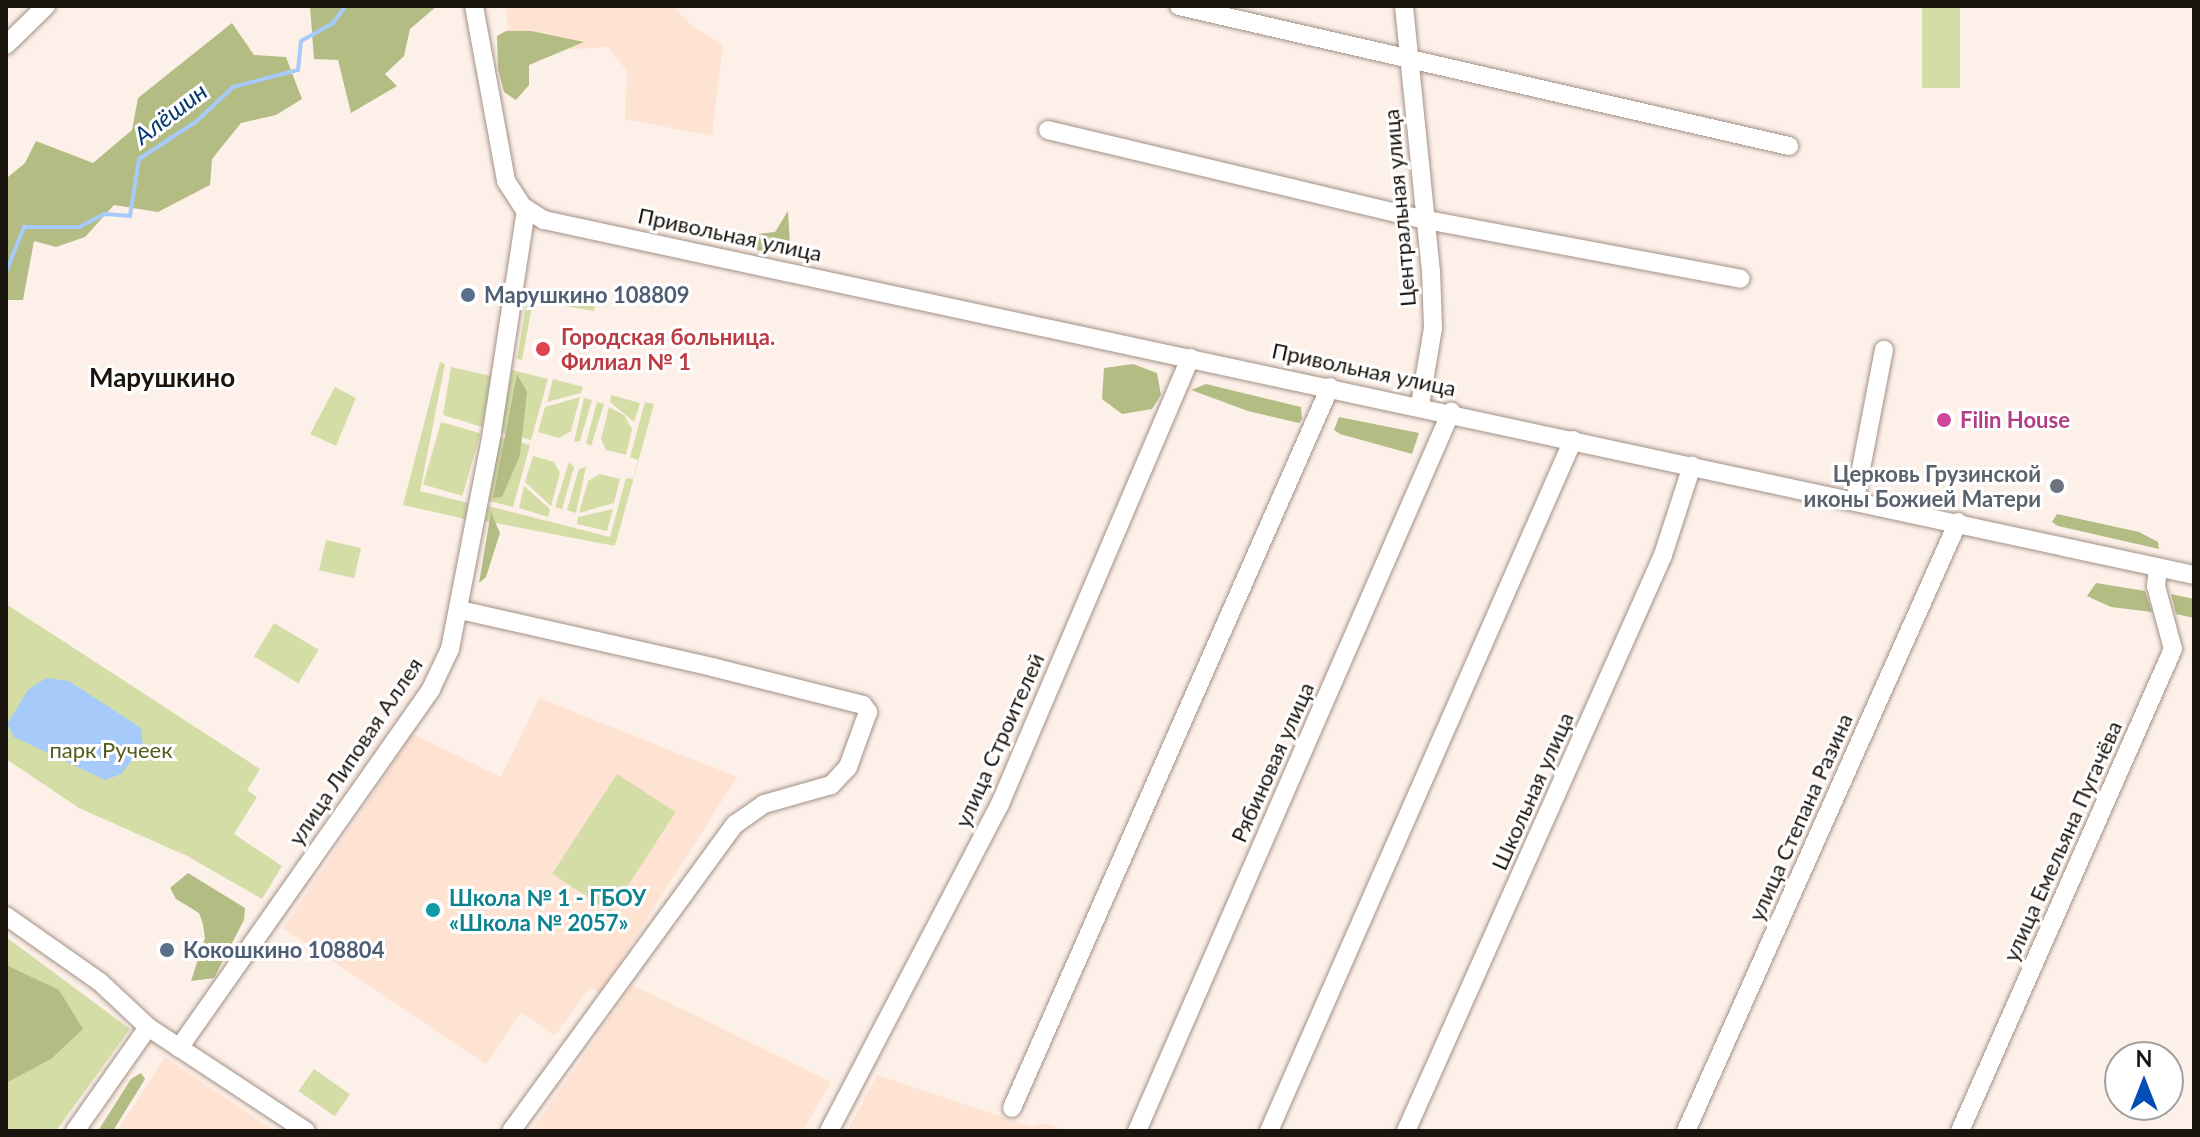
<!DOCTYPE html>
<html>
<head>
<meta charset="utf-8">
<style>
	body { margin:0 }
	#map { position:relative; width:2200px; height:1137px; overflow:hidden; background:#fdf0e9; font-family:Lato,sans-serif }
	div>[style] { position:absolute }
	.built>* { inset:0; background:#ffe3d2 }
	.green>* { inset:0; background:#d4dda6; transform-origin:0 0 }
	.forest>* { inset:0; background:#b3bc83 }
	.water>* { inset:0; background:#a6cbfa }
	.stream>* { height:4px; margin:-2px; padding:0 2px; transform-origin:2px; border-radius:2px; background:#a6cbfa }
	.roads { filter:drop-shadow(0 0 2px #a29084) drop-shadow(0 0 2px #a29084) }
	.minor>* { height:18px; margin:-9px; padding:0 9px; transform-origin:9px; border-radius:9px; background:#fff }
	.dots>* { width:22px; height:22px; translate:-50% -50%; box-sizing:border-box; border:4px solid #fff; border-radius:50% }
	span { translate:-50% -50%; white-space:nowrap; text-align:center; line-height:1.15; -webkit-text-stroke:6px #fff; paint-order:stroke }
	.street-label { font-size:22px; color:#1a140f }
	.service-label { font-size:22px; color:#4e5e75; font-weight:700 }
	.left { translate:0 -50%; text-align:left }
	.health-label { font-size:22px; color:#be3a42; font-weight:700 }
	.hotel-label { font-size:22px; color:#b23c85; font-weight:700 }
	.worship-label { font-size:22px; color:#5b616d; font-weight:700 }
	.right { translate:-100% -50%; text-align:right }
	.park-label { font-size:22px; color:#555c1e }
	.culture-label { font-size:22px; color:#0d838f; font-weight:700 }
	.water-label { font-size:24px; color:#05386f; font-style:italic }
	.quarter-label { font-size:26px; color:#1a140f; font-weight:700 }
	.frame { position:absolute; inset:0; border:8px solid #1a140f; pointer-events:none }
	.north { position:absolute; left:2104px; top:1041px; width:80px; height:80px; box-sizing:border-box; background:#fff; border:2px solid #a3a19f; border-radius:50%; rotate:0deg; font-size:22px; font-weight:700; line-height:32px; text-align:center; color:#1a140f }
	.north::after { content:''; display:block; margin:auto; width:28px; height:36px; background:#004db6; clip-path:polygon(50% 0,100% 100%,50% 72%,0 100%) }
</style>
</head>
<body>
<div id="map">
	<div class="built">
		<div style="clip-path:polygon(506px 6px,673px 6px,691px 25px,723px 45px,712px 136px,625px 119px,627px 71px,608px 47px,510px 53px)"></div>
		<div style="clip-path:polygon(539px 698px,737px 777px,600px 993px,590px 987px,555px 1036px,521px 1012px,486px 1064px,283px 928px,413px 734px,501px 777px)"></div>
		<div style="clip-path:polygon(633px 985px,831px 1082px,803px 1131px,531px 1131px)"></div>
		<div style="clip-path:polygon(165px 1057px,275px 1131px,117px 1131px)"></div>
		<div style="clip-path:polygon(877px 1075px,1032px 1127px,1044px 1123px,1068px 1131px,847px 1131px)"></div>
	</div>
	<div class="green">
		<div style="left:1922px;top:6px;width:38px;height:82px"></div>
		<div style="clip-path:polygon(542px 296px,595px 304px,594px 311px,541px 302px)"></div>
		<div style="clip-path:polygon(526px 305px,532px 306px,522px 360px,517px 359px)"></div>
		<div style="clip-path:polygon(440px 362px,445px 364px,420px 491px,468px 503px,465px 519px,403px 505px)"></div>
		<div style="clip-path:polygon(451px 367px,491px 376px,482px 427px,443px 415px)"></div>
		<div style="clip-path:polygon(512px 370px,548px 379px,531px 440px,501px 432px)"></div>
		<div style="clip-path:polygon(553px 379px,583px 387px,581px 393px,547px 402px)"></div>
		<div style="clip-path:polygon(335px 387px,356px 398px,336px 446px,310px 434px)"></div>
		<div style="clip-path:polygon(611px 395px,640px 403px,634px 422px,610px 402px)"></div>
		<div style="clip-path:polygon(580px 397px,571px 431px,559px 438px,538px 432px,545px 407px)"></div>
		<div style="clip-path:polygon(584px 398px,592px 400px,580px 441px,574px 442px)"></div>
		<div style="clip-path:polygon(597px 402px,604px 404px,591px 446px,586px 443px)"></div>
		<div style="clip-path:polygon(645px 402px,654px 404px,615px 546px,485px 521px,488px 506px,610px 537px,626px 478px,633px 479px,638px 460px,630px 457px)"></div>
		<div style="clip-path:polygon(609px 407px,624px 415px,632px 429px,626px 455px,606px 450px,601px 439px)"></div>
		<div style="left:441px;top:422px;width:41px;height:65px;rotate:16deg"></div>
		<div style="clip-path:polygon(500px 437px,530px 445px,513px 507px,489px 501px)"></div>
		<div style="clip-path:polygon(533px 456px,554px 462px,560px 473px,551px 506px,525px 482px)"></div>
		<div style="clip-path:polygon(569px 462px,574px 467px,562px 509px,555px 507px)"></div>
		<div style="clip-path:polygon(586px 467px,576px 513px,567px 510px,579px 469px)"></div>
		<div style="clip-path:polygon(600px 474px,620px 479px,614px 503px,579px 513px,588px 481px)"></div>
		<div style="clip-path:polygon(524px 486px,550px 509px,548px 517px,519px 508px)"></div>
		<div style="clip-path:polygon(613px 509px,607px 531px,577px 524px,578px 517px)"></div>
		<div style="left:326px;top:540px;width:36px;height:31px;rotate:13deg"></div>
		<div style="clip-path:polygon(6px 604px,260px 769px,247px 790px,257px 797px,234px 834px,282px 866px,262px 899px,187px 856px,79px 808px,6px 759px)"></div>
		<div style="left:274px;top:623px;width:52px;height:39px;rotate:31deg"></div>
		<div style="left:617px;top:774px;width:70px;height:119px;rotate:33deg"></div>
		<div style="clip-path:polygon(6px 937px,130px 1029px,56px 1131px,6px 1131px)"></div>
		<div style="left:314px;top:1069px;width:44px;height:27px;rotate:35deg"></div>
	</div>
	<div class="forest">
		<div style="clip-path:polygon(310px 6px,437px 6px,410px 29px,404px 56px,385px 74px,397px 86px,351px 113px,338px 60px,314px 59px)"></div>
		<div style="clip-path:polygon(232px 23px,254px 55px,286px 57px,302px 99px,276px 115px,241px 123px,212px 159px,210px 185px,158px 212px,114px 205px,85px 237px,56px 247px,34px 241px,23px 300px,6px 300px,8px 177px,25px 163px,36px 141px,93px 163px,132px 130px,138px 98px)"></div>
		<div style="clip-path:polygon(506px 31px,531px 31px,584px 42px,529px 65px,529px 85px,516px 100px,504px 92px,498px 69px,497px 36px)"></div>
		<div style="clip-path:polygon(788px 211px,790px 245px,771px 253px,743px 247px,740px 236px,775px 232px)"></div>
		<div style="clip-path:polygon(1133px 364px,1157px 373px,1161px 395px,1152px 409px,1122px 414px,1102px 399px,1104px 368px)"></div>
		<div style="clip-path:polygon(517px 374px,527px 392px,520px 455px,502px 497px,493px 498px)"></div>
		<div style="clip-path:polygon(1206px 384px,1301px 407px,1302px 419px,1299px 423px,1248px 411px,1191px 390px)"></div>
		<div style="clip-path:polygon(1339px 417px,1419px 433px,1412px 454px,1340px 434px,1334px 430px)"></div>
		<div style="clip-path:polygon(491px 512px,500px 533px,486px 577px,479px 583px)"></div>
		<div style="clip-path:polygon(2057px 514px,2139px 532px,2158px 542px,2159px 549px,2058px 526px,2052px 522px)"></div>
		<div style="clip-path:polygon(2096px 583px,2145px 591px,2152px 612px,2111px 607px,2087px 596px)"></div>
		<div style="clip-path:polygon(2171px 594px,2194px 599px,2194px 618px,2176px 614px)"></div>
		<div style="clip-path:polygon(188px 873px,245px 908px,244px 920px,214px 978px,191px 981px,205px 938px,203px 924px,199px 913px,176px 899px,170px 888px)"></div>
		<div style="clip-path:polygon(6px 965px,59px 990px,83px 1029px,51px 1059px,6px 1083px)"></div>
		<div style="clip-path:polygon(141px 1073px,145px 1079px,113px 1131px,98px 1131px,131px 1079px)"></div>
	</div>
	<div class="water">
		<div style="clip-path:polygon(46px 678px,69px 681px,141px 728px,143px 747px,121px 774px,105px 780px,14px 737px,7px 724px,28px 690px)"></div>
	</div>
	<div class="stream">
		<div style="left:6px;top:272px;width:48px;rotate:-68.2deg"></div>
		<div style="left:24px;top:227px;width:55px"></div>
		<div style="left:79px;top:227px;width:28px;rotate:-27deg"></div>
		<div style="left:104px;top:214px;width:26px;rotate:4deg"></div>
		<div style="left:130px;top:216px;width:58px;rotate:-81deg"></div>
		<div style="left:139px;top:159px;width:69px;rotate:-33.2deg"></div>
		<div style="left:197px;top:121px;width:50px;rotate:-43.4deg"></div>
		<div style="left:233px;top:87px;width:67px;rotate:-14.7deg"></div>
		<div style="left:298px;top:70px;width:29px;rotate:-84deg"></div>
		<div style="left:301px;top:41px;width:37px;rotate:-29deg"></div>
		<div style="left:333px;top:23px;width:21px;rotate:-53deg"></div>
	</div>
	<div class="roads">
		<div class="minor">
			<div style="left:474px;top:6px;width:178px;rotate:79.6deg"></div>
			<div style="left:506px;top:181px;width:31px;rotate:57deg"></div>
			<div style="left:523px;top:207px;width:25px;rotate:32deg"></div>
			<div style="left:544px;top:220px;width:1688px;rotate:12.14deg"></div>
			<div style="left:1179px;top:6px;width:626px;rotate:12.93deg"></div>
			<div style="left:1404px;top:6px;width:265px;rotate:84.2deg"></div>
			<div style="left:1431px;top:270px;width:58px;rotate:88deg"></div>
			<div style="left:1433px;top:328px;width:78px;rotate:99.6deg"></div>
			<div style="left:6px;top:45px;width:56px;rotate:-44.3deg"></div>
			<div style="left:1048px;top:130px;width:390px;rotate:13.4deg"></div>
			<div style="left:1427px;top:220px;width:319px;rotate:10.6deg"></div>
			<div style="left:1855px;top:500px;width:153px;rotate:-79.1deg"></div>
			<div style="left:460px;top:610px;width:258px;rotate:12.7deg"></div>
			<div style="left:712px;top:667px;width:156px;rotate:14.1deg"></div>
			<div style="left:863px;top:705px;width:9px;rotate:54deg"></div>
			<div style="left:868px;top:712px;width:59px;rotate:110deg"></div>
			<div style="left:848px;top:767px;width:25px;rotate:133deg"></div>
			<div style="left:831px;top:785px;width:70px;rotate:164.2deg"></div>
			<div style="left:764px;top:804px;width:35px;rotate:145deg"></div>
			<div style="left:735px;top:824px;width:380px;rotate:126.1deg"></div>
			<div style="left:6px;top:916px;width:115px;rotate:35.1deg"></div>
			<div style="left:100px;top:982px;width:66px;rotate:43.2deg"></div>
			<div style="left:148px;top:1027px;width:189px;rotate:33.4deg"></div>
			<div style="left:179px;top:1048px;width:439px;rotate:-54.9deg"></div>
			<div style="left:431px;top:689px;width:44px;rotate:-64.6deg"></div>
			<div style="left:450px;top:649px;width:221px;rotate:-79deg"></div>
			<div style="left:492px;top:432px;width:226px;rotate:-81.3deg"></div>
			<div style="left:1012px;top:1108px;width:788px;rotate:-66.2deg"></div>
			<div style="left:75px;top:1131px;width:127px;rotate:-54.9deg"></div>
			<div style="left:829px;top:1131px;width:369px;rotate:-62.4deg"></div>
			<div style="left:1000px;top:804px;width:485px;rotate:-66.9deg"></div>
			<div style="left:1137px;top:1131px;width:785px;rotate:-66.41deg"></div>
			<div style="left:1269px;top:1131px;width:755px;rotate:-66.25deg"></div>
			<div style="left:1406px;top:1131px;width:631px;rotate:-65.95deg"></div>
			<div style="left:1663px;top:555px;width:94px;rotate:-72deg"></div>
			<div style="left:1686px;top:1131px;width:667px;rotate:-65.93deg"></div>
			<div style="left:1960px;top:1131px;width:527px;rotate:-66.16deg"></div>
			<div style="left:2173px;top:649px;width:65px;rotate:-105.1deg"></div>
			<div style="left:2156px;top:586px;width:19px;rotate:-84deg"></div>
		</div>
	</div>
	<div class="dots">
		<div style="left:468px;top:295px;background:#5c6f8a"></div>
		<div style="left:543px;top:349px;background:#e0444e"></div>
		<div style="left:1944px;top:420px;background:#d1479c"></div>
		<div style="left:2057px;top:486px;background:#6b7280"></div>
		<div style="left:433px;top:910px;background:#0f9aa8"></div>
		<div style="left:167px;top:950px;background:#5c6f8a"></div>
	</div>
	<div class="street-label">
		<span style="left:1399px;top:208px;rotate:-95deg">Центральная улица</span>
		<span style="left:730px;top:234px;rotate:12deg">Привольная улица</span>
		<span style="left:1364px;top:369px;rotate:12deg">Привольная улица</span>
		<span style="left:999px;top:740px;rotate:-66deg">улица Строителей</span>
		<span style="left:355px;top:751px;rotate:-56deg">улица Липовая Аллея</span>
		<span style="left:1272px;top:762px;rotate:-66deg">Рябиновая улица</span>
		<span style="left:1532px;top:791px;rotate:-66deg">Школьная улица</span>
		<span style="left:1800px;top:817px;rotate:-66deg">улица Степана Разина</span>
		<span style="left:2062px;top:841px;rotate:-66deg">улица Емельяна Пугачёва</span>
	</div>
	<div class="service-label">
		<span class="left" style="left:484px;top:295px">Марушкино 108809</span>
		<span class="left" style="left:183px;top:950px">Кокошкино 108804</span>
	</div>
	<div class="health-label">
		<span class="left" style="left:561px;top:349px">Городская больница.<br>Филиал № 1</span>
	</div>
	<div class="hotel-label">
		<span class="left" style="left:1960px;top:420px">Filin House</span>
	</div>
	<div class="worship-label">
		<span class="right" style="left:2041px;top:486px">Церковь Грузинской<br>иконы Божией Матери</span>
	</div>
	<div class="park-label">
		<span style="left:111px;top:750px">парк Ручеек</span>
	</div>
	<div class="culture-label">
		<span class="left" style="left:449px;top:910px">Школа № 1 - ГБОУ<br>«Школа № 2057»</span>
	</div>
	<div class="water-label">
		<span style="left:170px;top:113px;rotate:-37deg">Алёшин</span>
	</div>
	<div class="quarter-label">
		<span style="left:162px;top:378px">Марушкино</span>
	</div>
	<div class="frame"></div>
	<div class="north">N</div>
</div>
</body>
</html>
